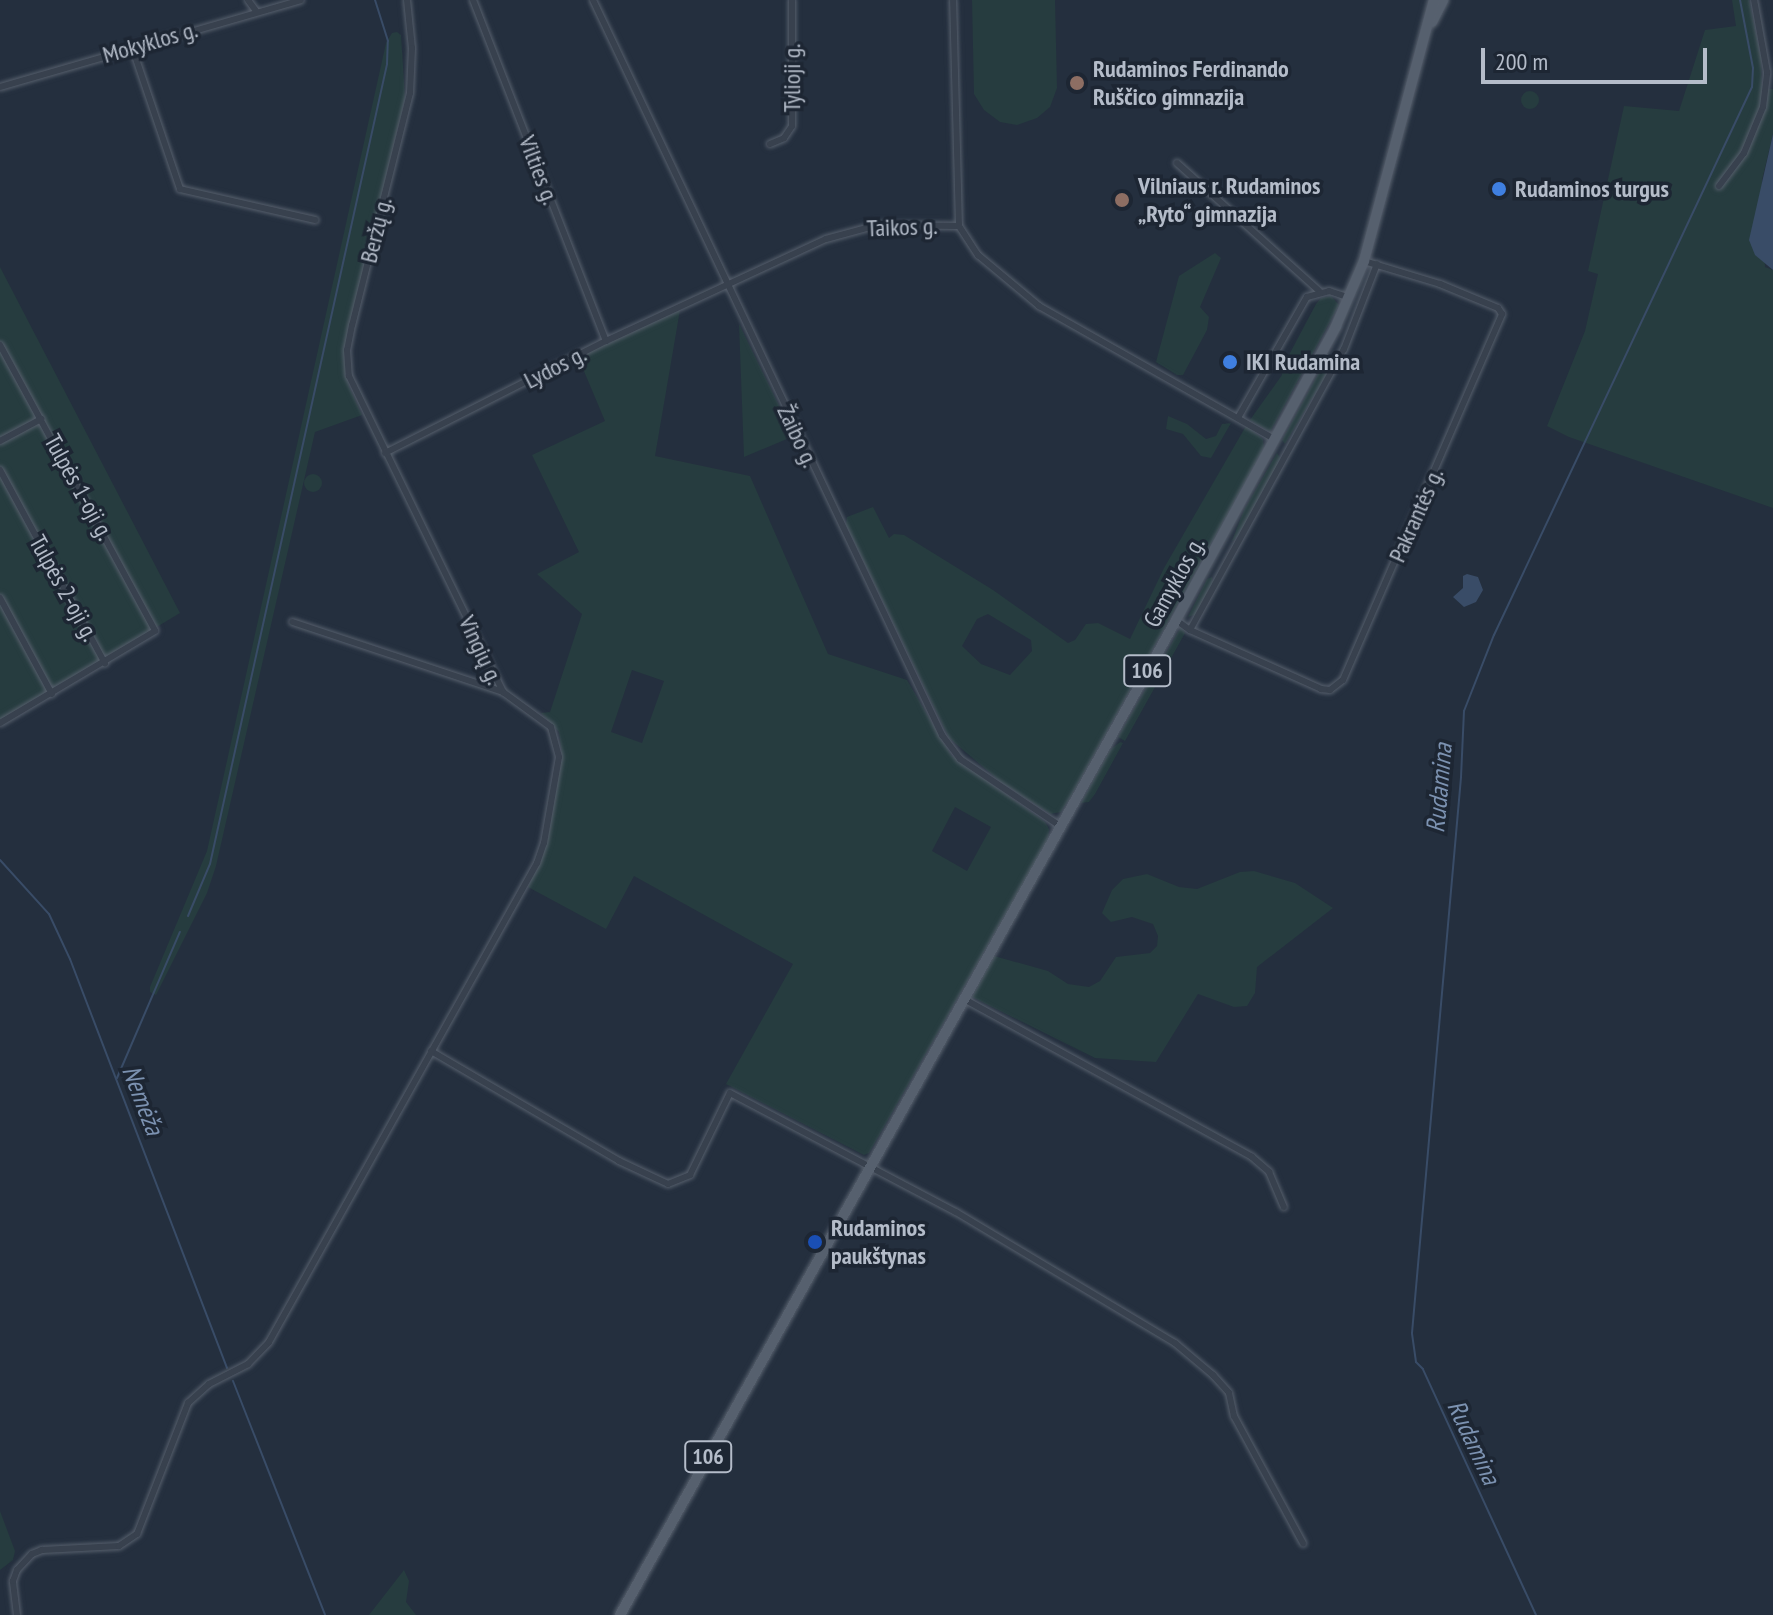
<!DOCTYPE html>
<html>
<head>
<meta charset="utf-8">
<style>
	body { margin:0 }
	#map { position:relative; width:1773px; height:1615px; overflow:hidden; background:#242f3e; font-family:"PT Sans Narrow",sans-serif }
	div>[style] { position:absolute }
	.green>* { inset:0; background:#263c3f }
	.round { border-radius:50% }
	.water>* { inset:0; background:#394c67 }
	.stream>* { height:2px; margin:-1px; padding:0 1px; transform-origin:1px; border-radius:1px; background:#394c67 }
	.roads { filter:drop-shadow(0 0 2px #565f6c) drop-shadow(0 0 2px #565f6c) }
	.minor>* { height:6px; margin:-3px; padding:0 3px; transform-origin:3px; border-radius:3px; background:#38414e }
	.primary>* { height:10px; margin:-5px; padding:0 5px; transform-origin:5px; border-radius:5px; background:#56606e }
	.dots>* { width:22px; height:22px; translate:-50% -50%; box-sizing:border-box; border:4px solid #1d2633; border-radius:50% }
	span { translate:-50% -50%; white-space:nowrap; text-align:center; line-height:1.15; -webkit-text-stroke:7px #1d2633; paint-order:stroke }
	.shield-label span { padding:2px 6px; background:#1d2633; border:2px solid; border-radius:6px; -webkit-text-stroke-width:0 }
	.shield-label { font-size:22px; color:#b4bcc9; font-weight:700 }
	.street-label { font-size:24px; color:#b4bcc9 }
	.poi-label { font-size:24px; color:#b4bcc9; font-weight:700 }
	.left { translate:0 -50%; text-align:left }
	.water-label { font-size:26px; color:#7c92b1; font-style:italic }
	.scale { position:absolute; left:1481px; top:48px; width:226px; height:36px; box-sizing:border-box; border:4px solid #b4bcc9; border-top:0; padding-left:10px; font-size:24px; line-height:28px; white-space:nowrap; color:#b4bcc9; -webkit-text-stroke:6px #1d2633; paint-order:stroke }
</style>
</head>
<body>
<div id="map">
	<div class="green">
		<div style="clip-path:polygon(972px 0,1055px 0,1057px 88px,1050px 107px,1037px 118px,1017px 125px,1000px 122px,984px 110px,974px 94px)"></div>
		<div style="clip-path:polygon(1732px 0,1749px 0,1761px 57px,1762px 89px,1773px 89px,1773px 134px,1762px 180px,1765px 267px,1773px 270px,1773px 508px,1569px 437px,1547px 426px,1585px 331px,1598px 274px,1588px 271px,1624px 106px,1679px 111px,1705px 30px,1736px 26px)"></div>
		<div style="clip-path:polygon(397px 32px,401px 35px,405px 98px,345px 350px,348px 384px,362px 415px,315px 432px,216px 866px,207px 893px,156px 995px,150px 992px,150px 987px,207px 851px,386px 43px,392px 33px)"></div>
		<div class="round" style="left:1521px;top:91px;width:18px;height:18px"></div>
		<div style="clip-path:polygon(1215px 253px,1221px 258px,1200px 307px,1209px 317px,1207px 330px,1183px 375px,1177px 375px,1156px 362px,1179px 276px)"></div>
		<div style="clip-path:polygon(0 267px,180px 613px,0 721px)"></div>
		<div style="clip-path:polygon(1331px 296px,1339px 305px,1270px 432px,1250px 420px,1282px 375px,1281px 370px,1316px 304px,1321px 298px)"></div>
		<div style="clip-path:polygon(evenodd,680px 310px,655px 456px,750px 476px,828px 654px,907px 680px,951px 755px,1045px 822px,1049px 829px,1048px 840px,869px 1153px,864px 1155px,726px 1084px,793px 964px,634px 876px,606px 929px,528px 887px,547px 844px,562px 755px,559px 732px,541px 713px,550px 712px,582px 614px,537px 574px,579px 552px,532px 455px,605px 421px,578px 357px,680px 310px,632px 670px,664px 681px,642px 743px,611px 732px,632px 670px,680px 310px,955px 807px,991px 827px,967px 871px,932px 851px,955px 807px)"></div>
		<div style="clip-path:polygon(739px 324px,794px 436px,744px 457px)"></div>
		<div style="clip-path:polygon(1333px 355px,1334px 362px,1285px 444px,1282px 440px,1328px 356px)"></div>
		<div style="clip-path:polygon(1168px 416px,1187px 424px,1206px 439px,1216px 436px,1222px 424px,1231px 423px,1211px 458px,1201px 456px,1183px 434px,1166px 429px)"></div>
		<div style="clip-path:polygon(evenodd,1246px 426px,1263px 439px,1264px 448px,1073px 793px,1061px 812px,1050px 814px,1002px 783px,949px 738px,846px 525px,847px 517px,873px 507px,889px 538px,894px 534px,904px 535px,993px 590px,1068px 643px,1075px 640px,1086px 624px,1098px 623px,1130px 639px,1164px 568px,1246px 426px,988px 614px,1031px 640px,1032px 651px,1010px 675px,981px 664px,962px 646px,977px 619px,988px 614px)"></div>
		<div style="clip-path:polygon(1277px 453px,1281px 459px,1240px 535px,1232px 541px,1244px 510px)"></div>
		<div class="round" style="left:304px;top:474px;width:18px;height:18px"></div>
		<div style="clip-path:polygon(1212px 577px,1213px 586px,1197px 614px,1188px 617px,1207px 579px)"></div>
		<div style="clip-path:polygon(1181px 627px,1185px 633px,1125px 741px,1118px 737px)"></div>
		<div style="clip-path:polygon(1120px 742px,1123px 743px,1095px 794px,1089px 802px,1081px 803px,1110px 750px)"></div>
		<div style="clip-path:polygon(1254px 871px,1295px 883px,1333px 908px,1257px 967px,1255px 993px,1247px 1006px,1234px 1007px,1198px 994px,1156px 1062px,1095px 1058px,972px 997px,994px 956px,1048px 971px,1068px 984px,1089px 987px,1100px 981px,1116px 957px,1150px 953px,1157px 946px,1158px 936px,1153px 924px,1132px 917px,1111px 922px,1102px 913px,1112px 890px,1123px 879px,1147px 874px,1179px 887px,1197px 889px,1240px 872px)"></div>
		<div style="clip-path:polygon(0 1511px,15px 1551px,13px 1560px,0 1570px)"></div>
		<div style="clip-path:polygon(404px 1570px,409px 1581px,406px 1602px,416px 1615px,369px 1615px)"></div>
	</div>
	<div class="water">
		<div style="clip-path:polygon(1773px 134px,1773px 270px,1755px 255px,1749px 240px)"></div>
		<div style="clip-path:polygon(1467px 574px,1478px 577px,1483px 590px,1476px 602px,1464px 607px,1453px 597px,1463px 588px,1463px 576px)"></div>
	</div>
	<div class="stream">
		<div style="left:0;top:860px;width:73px;rotate:47.8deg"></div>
		<div style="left:49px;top:914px;width:50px;rotate:65deg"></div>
		<div style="left:70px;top:959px;width:438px;rotate:69deg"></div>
		<div style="left:188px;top:916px;width:56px;rotate:-67.1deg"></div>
		<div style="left:210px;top:864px;width:819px;rotate:-77.52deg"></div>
		<div style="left:387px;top:64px;width:23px;rotate:-88deg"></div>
		<div style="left:388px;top:41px;width:43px;rotate:-107.6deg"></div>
		<div style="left:117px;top:1078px;width:159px;rotate:-66.7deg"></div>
		<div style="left:233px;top:1381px;width:251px;rotate:68.5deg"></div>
		<div style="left:1536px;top:1615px;width:271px;rotate:-114.7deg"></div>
		<div style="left:1423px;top:1369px;width:10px;rotate:-135deg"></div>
		<div style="left:1416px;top:1362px;width:29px;rotate:-98deg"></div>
		<div style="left:1412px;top:1333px;width:558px;rotate:-84.96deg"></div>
		<div style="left:1461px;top:777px;width:66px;rotate:-87.4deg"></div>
		<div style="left:1464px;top:711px;width:82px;rotate:-68.5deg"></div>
		<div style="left:1494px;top:635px;width:606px;rotate:-64.79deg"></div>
		<div style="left:1752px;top:87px;width:19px;rotate:-87deg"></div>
		<div style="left:1753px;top:68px;width:69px;rotate:-100.8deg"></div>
	</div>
	<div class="roads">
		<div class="minor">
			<div style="left:248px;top:0;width:14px;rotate:54deg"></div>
			<div style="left:407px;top:0;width:48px;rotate:84.1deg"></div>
			<div style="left:412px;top:48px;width:45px;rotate:92.5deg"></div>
			<div style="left:410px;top:93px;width:239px;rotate:104deg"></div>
			<div style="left:352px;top:325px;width:25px;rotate:101deg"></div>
			<div style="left:347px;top:350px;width:26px;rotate:86deg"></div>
			<div style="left:349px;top:376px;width:352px;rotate:64deg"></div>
			<div style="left:473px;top:0;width:366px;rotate:68.7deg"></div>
			<div style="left:593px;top:0;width:814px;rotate:64.6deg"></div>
			<div style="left:942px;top:735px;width:30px;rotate:53deg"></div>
			<div style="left:960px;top:759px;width:120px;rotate:33.8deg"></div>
			<div style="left:132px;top:47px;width:150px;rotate:71.3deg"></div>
			<div style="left:180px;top:189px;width:139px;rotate:12.9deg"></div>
			<div style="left:0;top:87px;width:313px;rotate:-16.1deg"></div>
			<div style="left:770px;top:144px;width:15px;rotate:-23deg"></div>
			<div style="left:784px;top:138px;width:14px;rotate:-56deg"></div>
			<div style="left:792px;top:126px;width:126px;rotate:-90deg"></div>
			<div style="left:1177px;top:163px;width:191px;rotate:42deg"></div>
			<div style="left:1719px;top:186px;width:41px;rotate:-52.9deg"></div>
			<div style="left:1744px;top:153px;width:50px;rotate:-67.6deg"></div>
			<div style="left:1763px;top:107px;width:35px;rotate:-83deg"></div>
			<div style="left:1767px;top:72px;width:73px;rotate:-100.2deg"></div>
			<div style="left:959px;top:226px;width:35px;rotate:57deg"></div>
			<div style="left:978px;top:255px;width:80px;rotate:39.9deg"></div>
			<div style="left:1039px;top:306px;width:270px;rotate:29.5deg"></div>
			<div style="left:0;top:345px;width:325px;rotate:61.5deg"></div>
			<div style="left:155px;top:631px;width:180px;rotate:149.3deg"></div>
			<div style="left:1239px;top:416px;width:137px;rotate:-60.3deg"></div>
			<div style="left:1307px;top:297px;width:23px;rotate:-15deg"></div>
			<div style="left:1329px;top:291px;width:22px;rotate:18deg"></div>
			<div style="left:0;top:441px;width:47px;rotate:-28.2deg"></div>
			<div style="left:385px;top:453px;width:248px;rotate:-26.9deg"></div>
			<div style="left:606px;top:341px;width:242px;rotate:-24.9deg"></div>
			<div style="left:826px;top:239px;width:54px;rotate:-15.1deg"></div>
			<div style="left:878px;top:225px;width:81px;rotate:0.7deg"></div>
			<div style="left:959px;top:226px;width:226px;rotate:-91.5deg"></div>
			<div style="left:0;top:470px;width:220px;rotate:61.5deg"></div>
			<div style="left:0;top:598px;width:109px;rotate:61.6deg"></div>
			<div style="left:1176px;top:620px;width:17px;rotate:36deg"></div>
			<div style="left:1190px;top:630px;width:144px;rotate:24.2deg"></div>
			<div style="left:1321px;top:689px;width:9px;rotate:6deg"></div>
			<div style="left:1330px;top:690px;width:16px;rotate:-38deg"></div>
			<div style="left:1343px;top:680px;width:399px;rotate:-66.5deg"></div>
			<div style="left:1502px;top:314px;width:7px;rotate:-124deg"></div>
			<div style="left:1498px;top:308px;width:63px;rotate:-157.5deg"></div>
			<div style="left:1440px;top:284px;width:79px;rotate:-163.2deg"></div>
			<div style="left:1190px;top:630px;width:320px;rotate:-61.3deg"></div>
			<div style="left:1344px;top:349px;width:91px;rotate:-68.8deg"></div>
			<div style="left:964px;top:999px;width:328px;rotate:28.7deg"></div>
			<div style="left:1252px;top:1157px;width:23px;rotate:41deg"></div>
			<div style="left:1269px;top:1172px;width:38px;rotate:67deg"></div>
			<div style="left:431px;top:1051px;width:218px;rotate:30.3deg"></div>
			<div style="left:619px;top:1161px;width:54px;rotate:25.1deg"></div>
			<div style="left:668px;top:1184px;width:24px;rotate:-22deg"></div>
			<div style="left:690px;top:1175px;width:91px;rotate:-64deg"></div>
			<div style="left:730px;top:1093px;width:255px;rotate:27.8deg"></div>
			<div style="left:956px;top:1212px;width:255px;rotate:30.9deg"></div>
			<div style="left:1175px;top:1343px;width:50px;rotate:40.1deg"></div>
			<div style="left:1213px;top:1375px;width:24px;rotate:48deg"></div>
			<div style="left:1229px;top:1393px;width:24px;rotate:78deg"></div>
			<div style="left:1234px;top:1416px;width:145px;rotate:61.5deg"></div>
			<div style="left:17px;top:1615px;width:34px;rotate:-97deg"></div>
			<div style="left:13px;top:1581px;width:12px;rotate:-70deg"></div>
			<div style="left:17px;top:1570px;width:22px;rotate:-47deg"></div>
			<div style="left:32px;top:1554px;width:11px;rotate:-22deg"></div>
			<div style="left:42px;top:1550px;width:77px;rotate:-3deg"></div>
			<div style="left:119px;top:1546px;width:22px;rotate:-34deg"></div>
			<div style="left:137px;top:1534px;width:141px;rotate:-68.7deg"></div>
			<div style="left:188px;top:1403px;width:28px;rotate:-42deg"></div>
			<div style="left:209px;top:1384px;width:44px;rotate:-27.1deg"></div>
			<div style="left:248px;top:1364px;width:30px;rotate:-46deg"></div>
			<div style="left:269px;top:1342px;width:549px;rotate:-60.77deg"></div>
			<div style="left:537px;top:863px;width:21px;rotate:-71deg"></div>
			<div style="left:544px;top:843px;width:87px;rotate:-80.1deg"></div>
			<div style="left:559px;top:757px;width:31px;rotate:-105deg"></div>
			<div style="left:551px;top:727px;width:59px;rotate:-143.9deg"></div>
			<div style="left:503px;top:692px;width:222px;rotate:-161.6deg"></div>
		</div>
		<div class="primary">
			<div style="left:1432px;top:22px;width:25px;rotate:-63deg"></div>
			<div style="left:620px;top:1615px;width:1140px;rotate:-60.8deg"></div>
			<div style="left:1176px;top:620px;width:335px;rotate:-61.4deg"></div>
			<div style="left:1336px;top:326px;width:71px;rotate:-66.7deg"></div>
			<div style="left:1364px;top:261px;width:270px;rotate:-75deg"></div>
		</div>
	</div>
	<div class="dots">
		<div style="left:1077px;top:83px;background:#8d6e63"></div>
		<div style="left:1499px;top:189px;background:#3f7fe0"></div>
		<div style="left:1122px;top:200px;background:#8d6e63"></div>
		<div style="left:1230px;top:362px;background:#3f7fe0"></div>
		<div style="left:815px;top:1242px;background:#1a4fb4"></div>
	</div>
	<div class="shield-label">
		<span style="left:1147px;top:671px">106</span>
		<span style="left:708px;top:1457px">106</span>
	</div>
	<div class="street-label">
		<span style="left:150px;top:42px;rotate:-16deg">Mokyklos g.</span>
		<span style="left:792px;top:78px;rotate:-90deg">Tylioji g.</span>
		<span style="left:539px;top:170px;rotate:69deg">Vilties g.</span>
		<span style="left:902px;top:227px;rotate:-2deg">Taikos g.</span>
		<span style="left:376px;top:230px;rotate:-76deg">Beržų g.</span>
		<span style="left:555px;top:367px;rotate:-27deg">Lydos g.</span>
		<span style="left:798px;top:436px;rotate:65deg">Žaibo g.</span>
		<span style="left:79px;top:487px;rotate:61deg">Tulpės 1-oji g.</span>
		<span style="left:1416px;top:515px;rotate:-66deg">Pakrantės g.</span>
		<span style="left:1174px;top:582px;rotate:-61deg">Gamyklos g.</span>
		<span style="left:64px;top:588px;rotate:61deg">Tulpės 2-oji g.</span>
		<span style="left:481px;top:650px;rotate:65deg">Vingių g.</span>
	</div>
	<div class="poi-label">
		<span class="left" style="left:1093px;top:83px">Rudaminos Ferdinando<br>Ruščico gimnazija</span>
		<span class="left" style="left:1138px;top:200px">Vilniaus r. Rudaminos<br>„Ryto“ gimnazija</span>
		<span class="left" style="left:1515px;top:189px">Rudaminos turgus</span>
		<span class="left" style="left:1246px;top:362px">IKI Rudamina</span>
		<span class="left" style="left:831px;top:1242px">Rudaminos<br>paukštynas</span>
	</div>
	<div class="water-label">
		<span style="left:1439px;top:788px;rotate:-85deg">Rudamina</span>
		<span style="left:143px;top:1100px;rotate:69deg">Nemėža</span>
		<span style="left:1474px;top:1442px;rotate:65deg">Rudamina</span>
	</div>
	<div class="scale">200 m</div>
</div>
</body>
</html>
